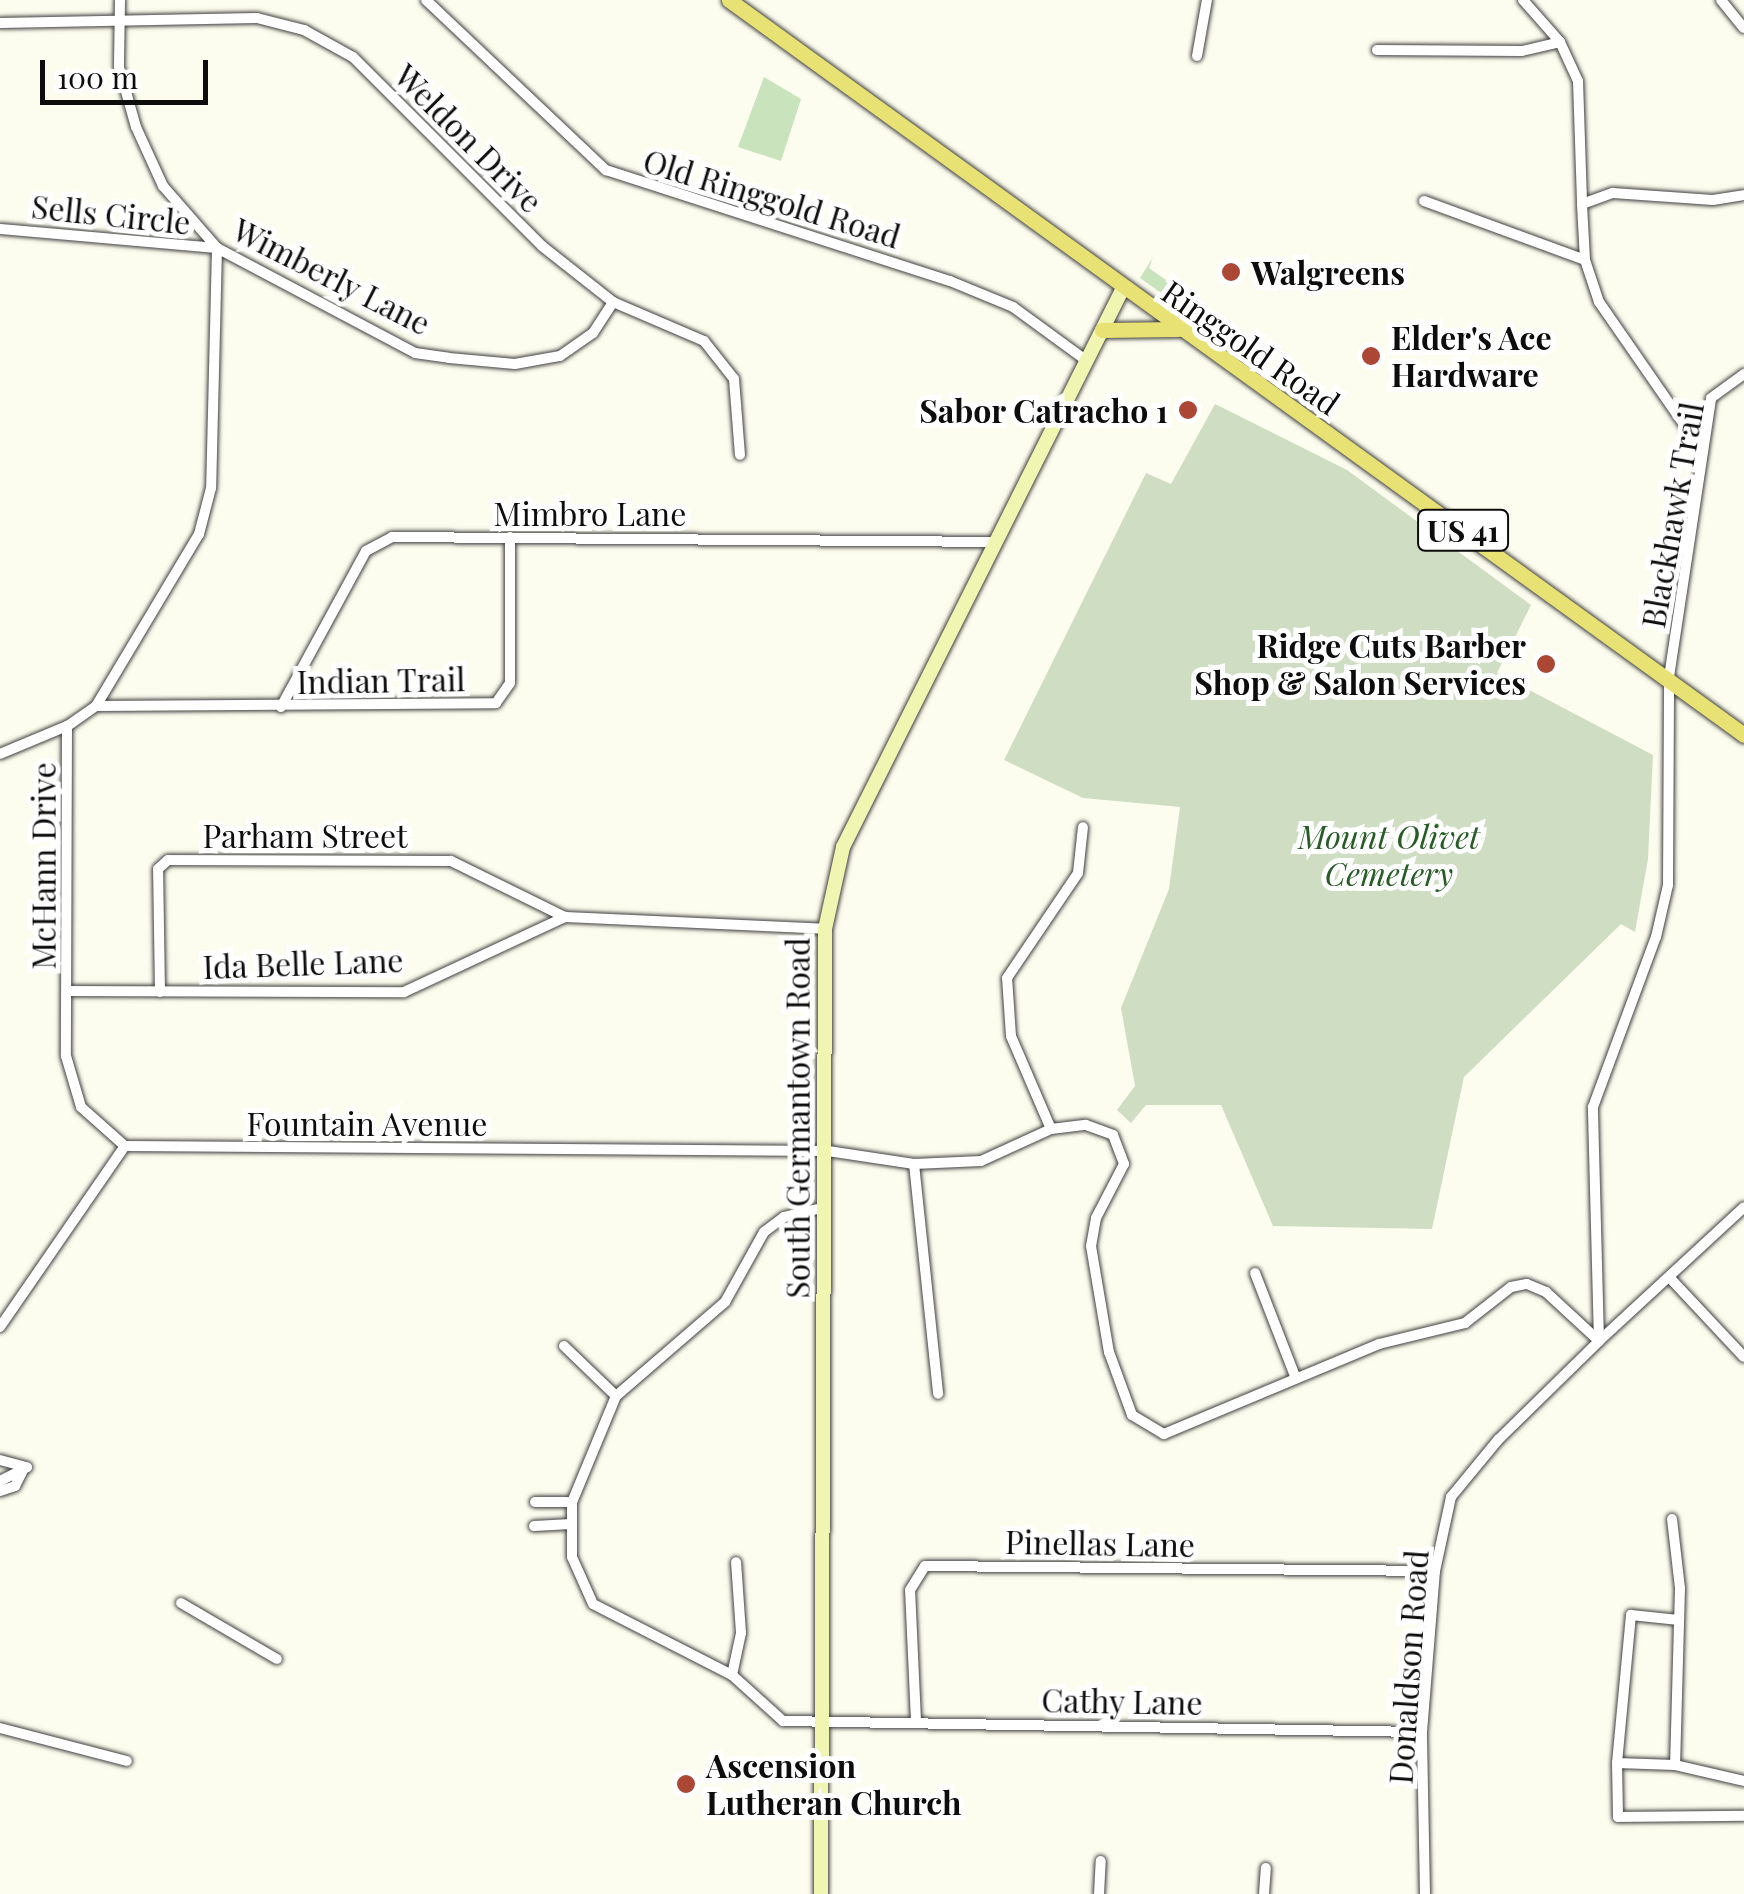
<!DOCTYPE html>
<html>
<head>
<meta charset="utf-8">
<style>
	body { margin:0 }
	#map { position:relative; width:1744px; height:1894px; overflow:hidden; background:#fdfdef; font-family:"Playfair Display",serif }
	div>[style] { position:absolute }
	.green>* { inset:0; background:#c9e3bc }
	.cemetery>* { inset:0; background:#cfddc2 }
	.roads { filter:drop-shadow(0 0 2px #404040) drop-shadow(0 0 2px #404040) }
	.minor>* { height:10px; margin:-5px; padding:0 5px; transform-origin:5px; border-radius:5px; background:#fff }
	.secondary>* { height:14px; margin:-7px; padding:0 7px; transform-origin:7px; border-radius:7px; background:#f0f5b1 }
	.primary>* { height:15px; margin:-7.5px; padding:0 7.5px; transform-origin:7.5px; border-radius:7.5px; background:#e8e173 }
	.dots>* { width:28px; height:28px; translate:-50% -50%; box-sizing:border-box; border:5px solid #fff; border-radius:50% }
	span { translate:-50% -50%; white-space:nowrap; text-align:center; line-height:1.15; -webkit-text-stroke:10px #fff; paint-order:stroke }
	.shield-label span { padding:2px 8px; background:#fff; border:2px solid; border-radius:8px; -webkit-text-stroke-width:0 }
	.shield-label { font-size:30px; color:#0d0d0d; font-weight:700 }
	.street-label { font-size:32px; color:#0d0d0d }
	.poi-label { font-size:32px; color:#0d0d0d; font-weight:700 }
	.left { translate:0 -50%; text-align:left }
	.right { translate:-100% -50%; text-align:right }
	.park-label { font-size:32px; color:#265d25; font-style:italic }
	.scale { position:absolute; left:40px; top:60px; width:168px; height:45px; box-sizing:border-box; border:5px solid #0d0d0d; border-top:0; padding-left:12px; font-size:30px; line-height:35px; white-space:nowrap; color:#0d0d0d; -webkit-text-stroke:8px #fff; paint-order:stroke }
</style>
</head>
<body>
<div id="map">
	<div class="green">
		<div style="clip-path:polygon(764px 77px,801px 99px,781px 161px,738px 147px)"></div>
		<div style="clip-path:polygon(1153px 257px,1149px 268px,1240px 332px,1227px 340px,1140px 278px)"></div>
	</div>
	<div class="cemetery">
		<div style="clip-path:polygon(1215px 404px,1347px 470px,1531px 605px,1497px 673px,1653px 755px,1648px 859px,1635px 932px,1621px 924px,1464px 1077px,1432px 1229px,1273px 1226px,1221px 1105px,1146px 1105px,1131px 1123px,1117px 1110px,1135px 1086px,1121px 1008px,1169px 889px,1180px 807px,1083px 798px,1004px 760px,1146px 473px,1171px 484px)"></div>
	</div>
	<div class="roads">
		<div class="minor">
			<div style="left:120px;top:0;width:67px;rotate:90.9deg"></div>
			<div style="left:119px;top:67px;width:62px;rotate:74.2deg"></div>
			<div style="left:136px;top:127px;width:65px;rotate:65.4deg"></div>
			<div style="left:163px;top:186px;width:82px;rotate:48.9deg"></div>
			<div style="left:217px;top:248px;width:224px;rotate:27.9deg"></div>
			<div style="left:415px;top:353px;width:34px;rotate:8deg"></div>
			<div style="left:449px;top:358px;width:66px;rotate:5.2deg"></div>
			<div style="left:515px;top:364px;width:46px;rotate:-10.1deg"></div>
			<div style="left:560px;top:356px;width:40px;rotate:-34.9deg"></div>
			<div style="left:593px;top:333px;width:37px;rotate:-57deg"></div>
			<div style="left:426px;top:0;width:248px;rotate:43.4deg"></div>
			<div style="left:606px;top:170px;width:361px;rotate:17.9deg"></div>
			<div style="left:950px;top:281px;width:68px;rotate:22.4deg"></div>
			<div style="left:1013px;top:307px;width:92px;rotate:36.1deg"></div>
			<div style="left:1523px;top:0;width:56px;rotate:48.6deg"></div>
			<div style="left:1560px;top:42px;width:43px;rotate:65.2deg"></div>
			<div style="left:1578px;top:81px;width:123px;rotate:88.1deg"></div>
			<div style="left:1721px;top:0;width:36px;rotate:51deg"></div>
			<div style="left:0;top:23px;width:257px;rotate:-1.1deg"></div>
			<div style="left:257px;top:18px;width:49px;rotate:14.3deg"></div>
			<div style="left:304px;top:30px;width:56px;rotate:28.9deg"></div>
			<div style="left:353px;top:57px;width:267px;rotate:45deg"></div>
			<div style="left:542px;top:246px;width:90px;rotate:38.3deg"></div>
			<div style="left:613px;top:302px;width:99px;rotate:23.2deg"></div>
			<div style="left:704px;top:341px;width:48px;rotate:51.7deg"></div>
			<div style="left:734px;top:379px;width:76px;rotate:85.5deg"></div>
			<div style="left:1377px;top:50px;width:145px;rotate:0.4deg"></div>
			<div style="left:1522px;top:51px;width:39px;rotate:-13deg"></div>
			<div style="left:1197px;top:56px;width:57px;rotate:-79.9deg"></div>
			<div style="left:1424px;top:201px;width:171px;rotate:20.1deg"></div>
			<div style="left:0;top:229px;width:218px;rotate:5deg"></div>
			<div style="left:217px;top:248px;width:240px;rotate:91.4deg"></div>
			<div style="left:211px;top:488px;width:48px;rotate:104.6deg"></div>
			<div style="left:199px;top:534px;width:200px;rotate:120.9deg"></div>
			<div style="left:96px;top:706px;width:35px;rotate:145deg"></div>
			<div style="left:67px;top:726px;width:330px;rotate:90.2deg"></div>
			<div style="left:66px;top:1056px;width:53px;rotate:73.6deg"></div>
			<div style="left:81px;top:1107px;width:59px;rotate:41.6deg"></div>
			<div style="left:1703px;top:452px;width:183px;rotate:-124.7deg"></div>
			<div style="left:1599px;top:302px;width:44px;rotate:-108.4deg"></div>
			<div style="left:1585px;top:260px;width:56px;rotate:-93.1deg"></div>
			<div style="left:1582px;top:204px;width:33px;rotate:-20deg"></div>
			<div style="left:1613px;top:193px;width:100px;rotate:4deg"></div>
			<div style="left:1713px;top:200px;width:31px;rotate:-9deg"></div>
			<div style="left:96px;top:706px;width:400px;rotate:-0.4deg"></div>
			<div style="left:496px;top:703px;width:24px;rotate:-55deg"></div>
			<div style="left:510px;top:683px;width:146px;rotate:-90deg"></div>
			<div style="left:281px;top:707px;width:178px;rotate:-61.4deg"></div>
			<div style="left:366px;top:551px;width:30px;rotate:-28deg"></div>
			<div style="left:392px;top:537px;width:604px;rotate:0.47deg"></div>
			<div style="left:0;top:754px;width:73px;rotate:-22.7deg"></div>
			<div style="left:68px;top:991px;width:336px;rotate:0.2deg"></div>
			<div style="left:404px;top:992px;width:178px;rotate:-25deg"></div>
			<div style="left:565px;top:917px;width:260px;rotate:2.6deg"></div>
			<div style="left:160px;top:992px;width:123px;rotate:-90.9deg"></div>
			<div style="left:158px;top:869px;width:13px;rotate:-42deg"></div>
			<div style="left:168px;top:860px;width:283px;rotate:0.2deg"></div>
			<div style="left:451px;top:861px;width:127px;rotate:26.2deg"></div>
			<div style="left:1051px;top:1129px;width:101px;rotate:-113.3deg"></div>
			<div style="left:1011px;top:1036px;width:58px;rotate:-93.9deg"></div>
			<div style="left:1007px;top:978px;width:127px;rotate:-55.9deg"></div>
			<div style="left:1078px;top:873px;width:46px;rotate:-83.8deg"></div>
			<div style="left:914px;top:1164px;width:231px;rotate:84deg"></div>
			<div style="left:826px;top:1207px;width:43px;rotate:166.6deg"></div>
			<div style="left:784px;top:1217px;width:25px;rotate:143deg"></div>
			<div style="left:764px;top:1232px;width:80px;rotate:119.1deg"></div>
			<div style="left:725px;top:1302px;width:144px;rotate:139.2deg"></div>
			<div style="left:616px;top:1396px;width:115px;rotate:112.5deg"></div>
			<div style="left:572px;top:1502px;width:55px;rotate:90deg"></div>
			<div style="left:572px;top:1557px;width:51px;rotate:65.9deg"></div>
			<div style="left:593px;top:1604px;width:156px;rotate:27.1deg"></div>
			<div style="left:732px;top:1675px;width:69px;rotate:42deg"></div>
			<div style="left:783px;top:1721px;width:639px;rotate:0.99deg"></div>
			<div style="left:1255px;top:1273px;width:110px;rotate:68.8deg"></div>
			<div style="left:1670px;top:1278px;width:108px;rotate:46.9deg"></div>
			<div style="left:0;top:1327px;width:220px;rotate:-55.4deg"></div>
			<div style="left:125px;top:1146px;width:703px;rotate:0.41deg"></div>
			<div style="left:828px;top:1151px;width:87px;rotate:8.6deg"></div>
			<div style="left:914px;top:1164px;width:67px;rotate:-2.6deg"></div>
			<div style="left:981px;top:1161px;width:77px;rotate:-24.6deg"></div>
			<div style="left:1051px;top:1129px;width:35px;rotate:-7deg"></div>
			<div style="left:1086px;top:1125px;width:29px;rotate:20deg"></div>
			<div style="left:1113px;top:1135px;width:31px;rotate:69deg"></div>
			<div style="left:1124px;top:1164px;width:61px;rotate:117.4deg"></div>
			<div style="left:1096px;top:1218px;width:28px;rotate:100deg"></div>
			<div style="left:1091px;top:1246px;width:108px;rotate:80.4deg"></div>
			<div style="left:1109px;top:1352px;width:67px;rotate:69.9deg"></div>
			<div style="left:1132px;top:1415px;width:37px;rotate:31deg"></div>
			<div style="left:1164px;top:1434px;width:233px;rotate:-22.7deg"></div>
			<div style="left:1379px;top:1344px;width:89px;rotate:-13.7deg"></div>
			<div style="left:1465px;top:1323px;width:58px;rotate:-38deg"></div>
			<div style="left:1511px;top:1287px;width:16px;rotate:-11deg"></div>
			<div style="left:1527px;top:1284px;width:21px;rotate:23deg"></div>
			<div style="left:1546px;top:1292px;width:72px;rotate:42.8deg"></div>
			<div style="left:1599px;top:1341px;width:197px;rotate:-42.7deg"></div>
			<div style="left:564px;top:1346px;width:72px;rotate:43.9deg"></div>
			<div style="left:0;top:1460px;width:28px;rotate:15deg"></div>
			<div style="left:0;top:1481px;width:30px;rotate:-27deg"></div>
			<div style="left:0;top:1491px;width:16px;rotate:-18deg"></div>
			<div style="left:15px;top:1486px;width:16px;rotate:-63deg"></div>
			<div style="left:535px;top:1502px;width:37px"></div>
			<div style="left:1672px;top:1519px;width:69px;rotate:83.4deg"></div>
			<div style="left:1680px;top:1588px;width:177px;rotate:91.6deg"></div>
			<div style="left:1675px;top:1765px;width:71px;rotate:13.1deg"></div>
			<div style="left:534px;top:1526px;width:37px;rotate:-3deg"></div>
			<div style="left:181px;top:1603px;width:111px;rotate:30.3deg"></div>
			<div style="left:732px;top:1675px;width:43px;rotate:-77.9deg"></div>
			<div style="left:741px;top:1633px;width:71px;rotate:-94deg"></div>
			<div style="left:916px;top:1721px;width:131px;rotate:-92.6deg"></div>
			<div style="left:910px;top:1590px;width:28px;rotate:-58deg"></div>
			<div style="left:925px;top:1566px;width:510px;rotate:0.56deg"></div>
			<div style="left:0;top:1728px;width:131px;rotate:14.6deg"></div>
			<div style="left:1617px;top:1763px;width:149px;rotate:-84.6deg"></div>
			<div style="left:1631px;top:1615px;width:48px;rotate:5.9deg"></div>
			<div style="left:1675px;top:1765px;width:58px;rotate:-178deg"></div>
			<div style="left:1617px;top:1763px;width:54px;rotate:88.9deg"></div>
			<div style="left:1618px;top:1817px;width:126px;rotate:-0.5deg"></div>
			<div style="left:1099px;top:1894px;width:33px;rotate:-87deg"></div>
			<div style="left:1264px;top:1894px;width:26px;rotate:-86deg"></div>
			<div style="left:1425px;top:1894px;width:162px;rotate:-91.1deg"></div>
			<div style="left:1422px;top:1732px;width:162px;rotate:-85.4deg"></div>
			<div style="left:1435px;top:1571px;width:76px;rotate:-77.8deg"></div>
			<div style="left:1451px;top:1497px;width:74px;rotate:-50.5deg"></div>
			<div style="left:1498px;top:1440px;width:141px;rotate:-44.4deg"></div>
			<div style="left:1599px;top:1341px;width:234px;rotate:-91.5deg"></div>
			<div style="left:1593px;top:1107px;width:181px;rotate:-69.7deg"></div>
			<div style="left:1656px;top:937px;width:53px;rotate:-77deg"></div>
			<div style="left:1668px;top:885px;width:208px;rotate:-89.7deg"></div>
			<div style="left:1669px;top:677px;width:282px;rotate:-81.4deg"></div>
			<div style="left:1711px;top:398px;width:41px;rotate:-36deg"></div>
		</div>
		<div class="secondary">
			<div style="left:821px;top:1894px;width:965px;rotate:-89.76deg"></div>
			<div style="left:825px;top:929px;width:84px;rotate:-77.6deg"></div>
			<div style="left:843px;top:847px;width:623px;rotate:-63.39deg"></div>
		</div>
		<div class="primary">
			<div style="left:729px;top:0;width:1253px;rotate:35.91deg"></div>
			<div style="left:1102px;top:330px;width:76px;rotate:-0.8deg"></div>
		</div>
	</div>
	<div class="dots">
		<div style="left:1231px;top:272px;background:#ac4635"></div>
		<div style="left:1371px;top:356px;background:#ac4635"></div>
		<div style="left:1188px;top:410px;background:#ac4635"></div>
		<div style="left:1546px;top:664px;background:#ac4635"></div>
		<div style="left:686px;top:1784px;background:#ac4635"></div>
	</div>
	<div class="shield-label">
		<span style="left:1463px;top:530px">US 41</span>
	</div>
	<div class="street-label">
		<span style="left:469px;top:138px;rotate:45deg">Weldon Drive</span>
		<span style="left:772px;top:198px;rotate:17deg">Old Ringgold Road</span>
		<span style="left:111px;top:214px;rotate:6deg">Sells Circle</span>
		<span style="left:332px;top:276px;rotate:27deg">Wimberly Lane</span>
		<span style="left:1251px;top:347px;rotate:35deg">Ringgold Road</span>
		<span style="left:590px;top:513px">Mimbro Lane</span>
		<span style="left:1672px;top:515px;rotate:-80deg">Blackhawk Trail</span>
		<span style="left:381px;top:680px;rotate:-1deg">Indian Trail</span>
		<span style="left:305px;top:835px">Parham Street</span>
		<span style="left:43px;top:866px;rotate:-90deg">McHann Drive</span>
		<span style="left:303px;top:963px;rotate:-2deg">Ida Belle Lane</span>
		<span style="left:797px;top:1118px;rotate:-90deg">South Germantown Road</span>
		<span style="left:367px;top:1123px">Fountain Avenue</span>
		<span style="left:1100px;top:1543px;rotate:1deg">Pinellas Lane</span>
		<span style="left:1408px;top:1667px;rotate:-86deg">Donaldson Road</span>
		<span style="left:1122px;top:1701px;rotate:1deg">Cathy Lane</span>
	</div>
	<div class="poi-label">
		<span class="left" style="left:1251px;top:272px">Walgreens</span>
		<span class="left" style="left:1391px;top:356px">Elder's Ace<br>Hardware</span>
		<span class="right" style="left:1168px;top:410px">Sabor Catracho 1</span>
		<span class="right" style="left:1526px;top:664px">Ridge Cuts Barber<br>Shop &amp; Salon Services</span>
		<span class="left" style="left:706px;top:1784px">Ascension<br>Lutheran Church</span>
	</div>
	<div class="park-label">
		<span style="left:1389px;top:855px">Mount Olivet<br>Cemetery</span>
	</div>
	<div class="scale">100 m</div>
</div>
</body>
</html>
